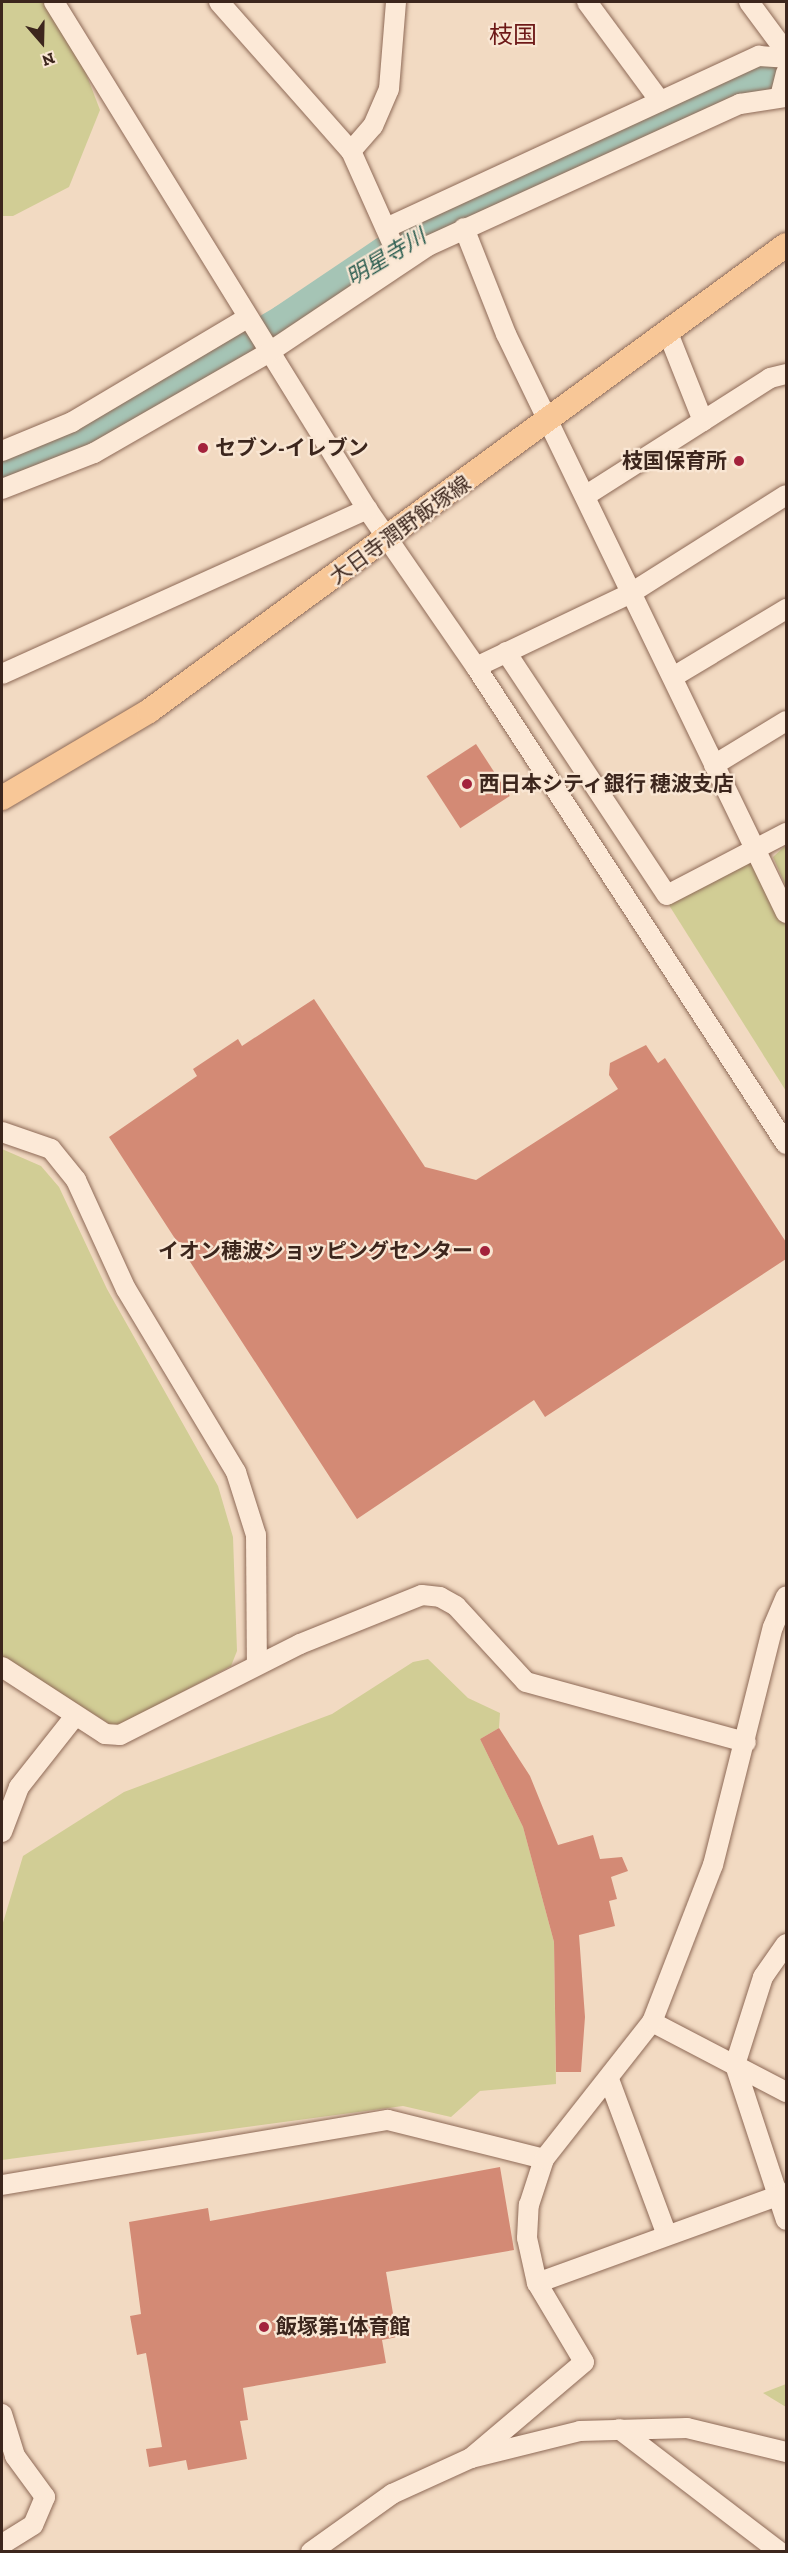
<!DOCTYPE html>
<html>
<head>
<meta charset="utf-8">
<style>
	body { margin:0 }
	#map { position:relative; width:788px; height:2553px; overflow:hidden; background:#f2dac2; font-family:"Zilla Slab","Noto Sans JP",serif }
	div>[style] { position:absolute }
	.green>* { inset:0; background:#d1cd95 }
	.river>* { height:36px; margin:-18px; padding:0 18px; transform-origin:18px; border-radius:18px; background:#a5c4b5 }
	.building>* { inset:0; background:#d38a75; transform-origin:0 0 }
	.roads { filter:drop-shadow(0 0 2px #8e6a57) drop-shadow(0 0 2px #8e6a57) }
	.minor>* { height:20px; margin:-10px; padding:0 10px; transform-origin:10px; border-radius:10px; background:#fce9d7 }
	.major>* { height:24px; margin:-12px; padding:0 12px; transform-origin:12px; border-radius:12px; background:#f8c797 }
	.dots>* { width:16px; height:16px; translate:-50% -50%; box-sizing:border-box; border:3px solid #f9e6d3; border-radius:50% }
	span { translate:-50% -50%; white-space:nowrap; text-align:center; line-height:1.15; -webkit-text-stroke:4.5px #f9e6d3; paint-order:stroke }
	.poi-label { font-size:21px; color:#3c261d; font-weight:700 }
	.left { translate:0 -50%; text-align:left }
	.right { translate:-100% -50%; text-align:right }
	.street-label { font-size:21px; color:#3c261d }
	.water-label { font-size:22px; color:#2b5d50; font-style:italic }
	.quarter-label { font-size:24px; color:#6d1918 }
	.frame { position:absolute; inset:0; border:3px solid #3c261d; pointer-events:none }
	.north { position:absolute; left:12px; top:12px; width:60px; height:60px; -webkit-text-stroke:4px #f9e6d3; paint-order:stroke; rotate:160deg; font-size:16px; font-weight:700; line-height:24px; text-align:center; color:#3c261d }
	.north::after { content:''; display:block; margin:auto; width:21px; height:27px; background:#3c261d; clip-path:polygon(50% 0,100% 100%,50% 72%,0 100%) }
</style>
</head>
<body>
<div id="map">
	<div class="green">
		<div style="clip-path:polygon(2px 2px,46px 2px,82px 63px,100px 110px,69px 187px,13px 216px,2px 216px)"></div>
		<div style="clip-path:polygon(786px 845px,786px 887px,773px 857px)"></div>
		<div style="clip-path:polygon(741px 861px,756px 863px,786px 927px,786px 1091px,667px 902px)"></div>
		<div style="clip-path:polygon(2px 1149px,41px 1166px,59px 1187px,107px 1289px,218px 1486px,233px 1537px,237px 1651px,231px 1666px,122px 1724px,111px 1725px,2px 1656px)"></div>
		<div style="clip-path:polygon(428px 1659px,468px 1698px,500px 1713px,499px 1728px,480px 1739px,523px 1827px,554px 1942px,556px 2084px,480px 2091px,451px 2117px,403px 2106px,2px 2160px,2px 1926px,23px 1856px,124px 1792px,332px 1714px,413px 1662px)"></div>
		<div style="clip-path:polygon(786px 2384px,786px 2407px,763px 2393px,768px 2391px)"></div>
	</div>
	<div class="river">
		<div style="left:2px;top:472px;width:117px;rotate:-23.7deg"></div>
		<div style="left:109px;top:425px;width:204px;rotate:-30.3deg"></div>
		<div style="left:285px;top:322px;width:122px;rotate:-34deg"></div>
		<div style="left:386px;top:254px;width:116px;rotate:-28.3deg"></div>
		<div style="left:488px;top:199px;width:293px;rotate:-24.2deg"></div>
		<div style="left:755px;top:79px;width:31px;rotate:-7deg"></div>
	</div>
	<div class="building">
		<div style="left:476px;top:744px;width:62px;height:59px;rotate:57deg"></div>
		<div style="clip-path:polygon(314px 999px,425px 1167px,476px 1180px,618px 1089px,609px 1075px,610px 1063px,646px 1045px,658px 1063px,665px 1058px,786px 1242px,786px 1259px,545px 1417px,534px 1400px,357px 1519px,109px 1137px,197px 1076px,193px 1069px,238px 1039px,242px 1046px)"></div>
		<div style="clip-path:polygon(499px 1728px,530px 1776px,558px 1845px,593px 1835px,600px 1859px,622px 1857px,628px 1871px,611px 1877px,617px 1899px,609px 1901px,615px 1926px,579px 1935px,585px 2017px,581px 2072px,556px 2072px,554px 1942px,523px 1827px,480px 1739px)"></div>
		<div style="clip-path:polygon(500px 2167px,514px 2250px,386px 2272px,397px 2337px,382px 2340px,386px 2363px,243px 2388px,248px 2420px,240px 2421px,247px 2459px,188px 2470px,186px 2460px,149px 2467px,146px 2449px,162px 2447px,146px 2353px,137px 2355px,130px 2316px,141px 2314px,129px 2222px,208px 2208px,210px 2221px)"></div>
	</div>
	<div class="roads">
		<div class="minor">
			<div style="left:54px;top:2px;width:596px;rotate:58.31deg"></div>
			<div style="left:367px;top:509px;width:192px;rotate:55.4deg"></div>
			<div style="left:476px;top:667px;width:569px;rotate:56.98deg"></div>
			<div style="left:219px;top:2px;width:199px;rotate:48.5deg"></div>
			<div style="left:351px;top:151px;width:123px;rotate:65.9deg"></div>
			<div style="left:587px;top:2px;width:123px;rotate:53.6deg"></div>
			<div style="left:749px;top:2px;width:62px;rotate:53.5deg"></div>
			<div style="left:780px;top:97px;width:25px;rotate:-76deg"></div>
			<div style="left:351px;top:151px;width:33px;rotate:-49deg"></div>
			<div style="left:373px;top:126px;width:40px;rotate:-66.6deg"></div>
			<div style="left:389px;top:89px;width:87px;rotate:-85.4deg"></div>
			<div style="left:386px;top:228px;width:411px;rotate:-24.8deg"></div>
			<div style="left:759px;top:56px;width:27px;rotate:4deg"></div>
			<div style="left:464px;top:228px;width:114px;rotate:68.4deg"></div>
			<div style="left:506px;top:334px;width:643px;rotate:64.19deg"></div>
			<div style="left:668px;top:333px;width:95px;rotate:68.3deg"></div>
			<div style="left:2px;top:451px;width:76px;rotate:-22.5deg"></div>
			<div style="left:72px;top:422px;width:204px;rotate:-30.7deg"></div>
			<div style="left:2px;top:489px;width:99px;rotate:-21.4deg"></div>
			<div style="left:94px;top:453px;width:201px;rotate:-29.9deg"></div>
			<div style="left:268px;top:353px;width:192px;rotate:-33.8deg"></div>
			<div style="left:428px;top:246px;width:343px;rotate:-24.5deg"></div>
			<div style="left:740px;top:104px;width:47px;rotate:-8.7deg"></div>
			<div style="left:585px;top:496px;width:219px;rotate:-32.5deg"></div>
			<div style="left:770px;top:378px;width:16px;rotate:-14deg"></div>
			<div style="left:506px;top:652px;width:291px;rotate:56.5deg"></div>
			<div style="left:667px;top:895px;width:134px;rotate:-27.5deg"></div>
			<div style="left:476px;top:667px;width:172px;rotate:-25.5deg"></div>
			<div style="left:631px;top:593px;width:183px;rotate:-32.3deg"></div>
			<div style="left:2px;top:674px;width:401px;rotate:-24.3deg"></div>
			<div style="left:673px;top:677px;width:132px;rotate:-31deg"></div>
			<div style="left:714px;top:765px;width:84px;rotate:-31.4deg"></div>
			<div style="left:2px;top:1132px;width:52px;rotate:19.1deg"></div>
			<div style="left:51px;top:1149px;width:40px;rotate:51deg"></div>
			<div style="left:76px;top:1180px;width:120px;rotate:65.4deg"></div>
			<div style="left:126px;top:1289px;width:214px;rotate:59deg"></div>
			<div style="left:236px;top:1472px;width:66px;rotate:72.4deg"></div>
			<div style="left:256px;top:1535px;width:128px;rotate:89.6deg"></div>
			<div style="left:2px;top:1667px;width:123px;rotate:33deg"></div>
			<div style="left:105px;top:1734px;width:15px;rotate:4deg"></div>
			<div style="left:120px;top:1735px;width:202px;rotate:-26.8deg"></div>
			<div style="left:300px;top:1644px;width:131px;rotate:-21.9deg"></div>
			<div style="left:422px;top:1595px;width:18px;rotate:6deg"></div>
			<div style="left:440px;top:1597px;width:18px;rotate:29deg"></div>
			<div style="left:456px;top:1606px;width:103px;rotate:47.4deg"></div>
			<div style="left:526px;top:1682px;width:228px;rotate:15.3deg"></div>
			<div style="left:2px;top:1832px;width:48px;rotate:-69.3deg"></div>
			<div style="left:19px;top:1787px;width:90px;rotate:-51.7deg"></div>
			<div style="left:786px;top:1944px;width:40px;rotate:124.9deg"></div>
			<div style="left:763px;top:1977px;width:92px;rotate:107.7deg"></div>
			<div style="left:735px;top:2065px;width:163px;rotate:71.8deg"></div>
			<div style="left:652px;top:2022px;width:151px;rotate:27.6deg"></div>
			<div style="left:610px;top:2082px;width:163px;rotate:69.6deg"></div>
			<div style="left:2px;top:2185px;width:391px;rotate:-9.6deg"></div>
			<div style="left:388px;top:2120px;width:161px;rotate:14deg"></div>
			<div style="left:537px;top:2283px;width:265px;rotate:-19.9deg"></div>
			<div style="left:2px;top:2414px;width:44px;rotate:72.8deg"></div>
			<div style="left:15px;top:2456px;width:51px;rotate:53.8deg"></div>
			<div style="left:45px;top:2497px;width:30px;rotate:113deg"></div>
			<div style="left:33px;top:2525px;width:36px;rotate:148deg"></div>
			<div style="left:619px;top:2429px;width:203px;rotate:37.4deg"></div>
			<div style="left:471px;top:2458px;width:148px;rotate:-40.3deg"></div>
			<div style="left:584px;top:2362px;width:92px;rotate:-120.7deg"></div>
			<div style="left:537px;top:2283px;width:46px;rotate:-102.5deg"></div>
			<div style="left:527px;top:2238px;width:33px;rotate:-87deg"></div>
			<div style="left:529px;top:2205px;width:48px;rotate:-71.9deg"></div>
			<div style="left:544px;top:2159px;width:174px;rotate:-51.8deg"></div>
			<div style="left:652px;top:2022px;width:168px;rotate:-68.8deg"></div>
			<div style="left:713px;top:1865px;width:245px;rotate:-75.9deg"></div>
			<div style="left:773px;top:1627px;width:33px;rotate:-67deg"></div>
			<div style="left:311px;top:2552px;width:100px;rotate:-35.6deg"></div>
			<div style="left:392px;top:2494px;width:87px;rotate:-24.5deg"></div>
			<div style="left:471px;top:2458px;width:112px;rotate:-13.9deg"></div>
			<div style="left:580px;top:2431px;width:107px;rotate:-1.6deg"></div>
			<div style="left:687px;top:2428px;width:102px;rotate:13.6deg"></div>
		</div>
		<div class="major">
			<div style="left:2px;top:798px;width:171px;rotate:-30.6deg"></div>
			<div style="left:149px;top:711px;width:789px;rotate:-36.19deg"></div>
		</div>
	</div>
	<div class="dots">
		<div style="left:203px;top:448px;background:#a3223c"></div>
		<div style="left:739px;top:461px;background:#a3223c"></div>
		<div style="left:467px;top:784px;background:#a3223c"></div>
		<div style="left:485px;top:1251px;background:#a3223c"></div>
		<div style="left:264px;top:2327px;background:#a3223c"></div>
	</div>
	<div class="poi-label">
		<span class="left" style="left:215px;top:448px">セブン-イレブン</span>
		<span class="right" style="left:727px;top:461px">枝国保育所</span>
		<span class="left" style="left:479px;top:784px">西日本シティ銀行 穂波支店</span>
		<span class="right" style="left:473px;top:1251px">イオン穂波ショッピングセンター</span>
		<span class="left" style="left:276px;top:2327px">飯塚第1体育館</span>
	</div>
	<div class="street-label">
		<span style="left:400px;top:530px;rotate:-36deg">大日寺潤野飯塚線</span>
	</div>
	<div class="water-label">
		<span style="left:386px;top:257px;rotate:-31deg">明星寺川</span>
	</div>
	<div class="quarter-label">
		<span style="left:513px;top:35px">枝国</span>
	</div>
	<div class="frame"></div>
	<div class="north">N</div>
</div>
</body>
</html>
